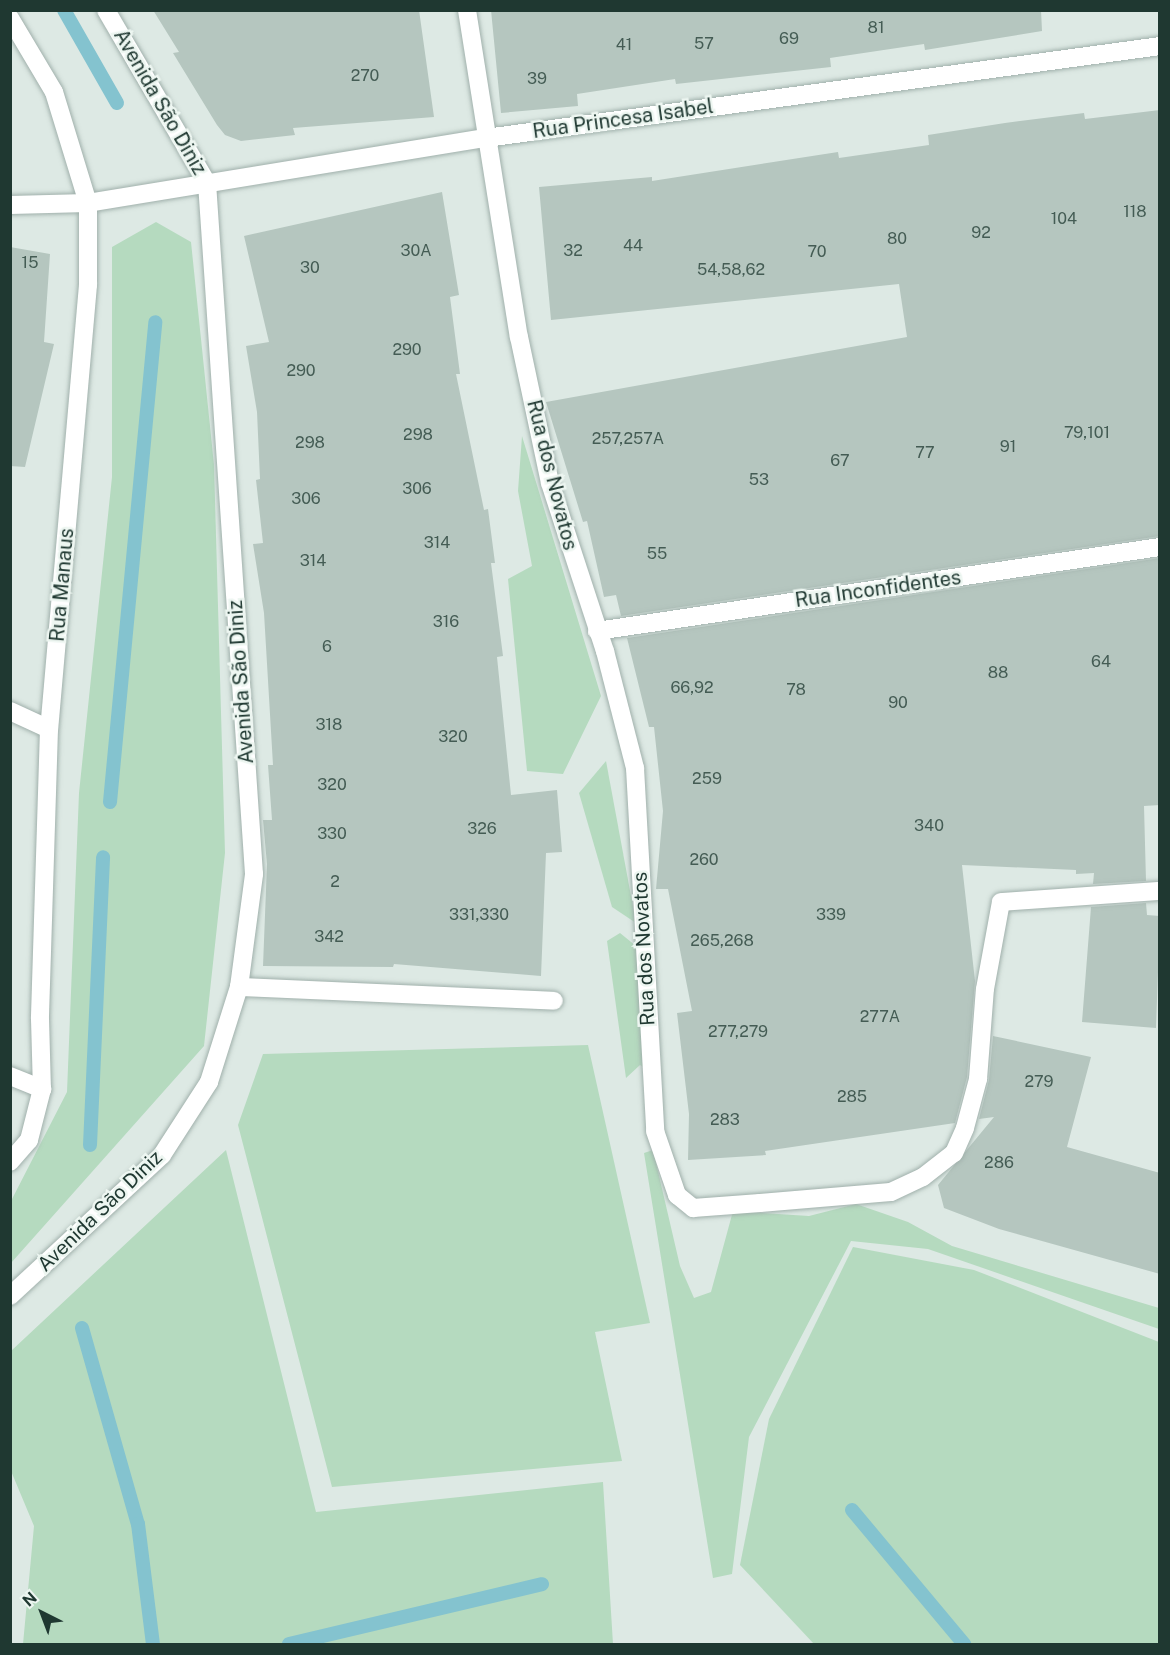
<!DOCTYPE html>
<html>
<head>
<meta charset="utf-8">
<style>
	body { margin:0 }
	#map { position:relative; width:1170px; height:1655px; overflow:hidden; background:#dde9e4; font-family:"Public Sans",sans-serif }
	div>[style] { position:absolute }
	.green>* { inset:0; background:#b5dabf }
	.stream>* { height:14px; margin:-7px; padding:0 7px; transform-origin:7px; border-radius:7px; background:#84c3cf }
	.building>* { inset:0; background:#b5c6bf }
	.roads { filter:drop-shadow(0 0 2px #a0b0ab) drop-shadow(0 0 2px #a0b0ab) }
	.minor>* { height:18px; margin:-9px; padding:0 9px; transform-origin:9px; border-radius:9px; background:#fff }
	span { translate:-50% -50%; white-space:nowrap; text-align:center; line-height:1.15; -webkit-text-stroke:5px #edf6f1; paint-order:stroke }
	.number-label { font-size:16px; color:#445c54 }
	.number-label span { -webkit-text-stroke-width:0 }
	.street-label { font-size:20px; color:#1f3831 }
	.frame { position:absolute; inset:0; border:12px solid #1f3831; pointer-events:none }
	.north { position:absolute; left:12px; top:1583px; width:60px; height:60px; -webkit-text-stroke:4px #edf6f1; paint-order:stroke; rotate:318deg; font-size:16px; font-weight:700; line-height:24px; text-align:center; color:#1f3831 }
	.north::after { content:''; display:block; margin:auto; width:21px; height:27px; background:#1f3831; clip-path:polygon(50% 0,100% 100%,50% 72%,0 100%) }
</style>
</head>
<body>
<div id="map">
	<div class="green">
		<div style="clip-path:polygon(156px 222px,191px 242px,214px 465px,225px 853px,204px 1046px,11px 1263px,11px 1201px,67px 1092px,79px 793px,112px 477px,112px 247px)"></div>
		<div style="clip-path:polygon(522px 436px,601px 696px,563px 774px,527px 771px,508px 579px,532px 566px,518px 491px)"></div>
		<div style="clip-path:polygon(606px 761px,636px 923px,612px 907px,579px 793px)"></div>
		<div style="clip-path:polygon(620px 933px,636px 946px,646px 1069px,640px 1065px,626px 1078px,607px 941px)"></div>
		<div style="clip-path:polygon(588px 1045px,650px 1323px,595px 1332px,622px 1461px,332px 1487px,238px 1125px,263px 1054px)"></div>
		<div style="clip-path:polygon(226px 1150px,316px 1512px,603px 1482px,613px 1644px,23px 1644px,34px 1526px,11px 1471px,11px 1351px)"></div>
		<div style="clip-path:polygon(653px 1150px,680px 1266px,694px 1298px,711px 1292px,733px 1211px,809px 1216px,856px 1204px,908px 1222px,952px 1246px,1159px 1308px,1159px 1329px,928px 1249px,851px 1241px,749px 1437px,732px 1574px,713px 1578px,644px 1153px)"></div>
		<div style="clip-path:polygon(853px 1247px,974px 1270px,1159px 1342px,1159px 1644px,814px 1644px,740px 1565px,769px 1419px)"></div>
	</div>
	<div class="stream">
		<div style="left:64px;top:10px;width:107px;rotate:60.3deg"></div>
		<div style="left:110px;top:802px;width:482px;rotate:-84.6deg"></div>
		<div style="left:90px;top:1145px;width:288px;rotate:-87.4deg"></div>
		<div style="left:82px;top:1328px;width:204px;rotate:74.1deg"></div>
		<div style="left:138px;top:1524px;width:121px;rotate:82.9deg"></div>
		<div style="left:852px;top:1510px;width:175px;rotate:50.1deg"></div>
		<div style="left:289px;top:1644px;width:260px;rotate:-13.3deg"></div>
	</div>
	<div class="building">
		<div style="clip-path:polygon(153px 10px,419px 10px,434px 117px,293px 128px,295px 135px,241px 141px,225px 135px,217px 125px,173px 53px,179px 52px)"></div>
		<div style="clip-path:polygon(491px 10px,1041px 10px,1042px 31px,925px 50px,924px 44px,830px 58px,831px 67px,676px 84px,675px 79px,577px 94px,578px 106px,501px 113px)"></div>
		<div style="clip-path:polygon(1160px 110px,1160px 536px,621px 616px,616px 595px,604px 597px,587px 521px,583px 522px,546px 402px,907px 337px,899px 284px,551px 320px,539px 187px,652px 177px,652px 181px,838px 152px,839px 158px,929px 145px,928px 135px,1005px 123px,1084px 113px,1085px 119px)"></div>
		<div style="clip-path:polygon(442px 192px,459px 295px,450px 297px,460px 374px,456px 374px,484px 510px,488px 509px,495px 563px,491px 563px,503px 656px,497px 657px,511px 795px,557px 790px,562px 852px,546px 853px,541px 976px,394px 964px,393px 967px,263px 966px,267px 864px,263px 820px,272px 820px,268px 765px,273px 765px,264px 613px,253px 544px,263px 543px,256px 480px,260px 479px,257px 412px,246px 346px,269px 342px,244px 236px)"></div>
		<div style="clip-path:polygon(10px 247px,50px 254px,44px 342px,54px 344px,25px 467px,10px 466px)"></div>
		<div style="clip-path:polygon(1160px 558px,1160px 805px,1144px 806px,1146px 881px,1093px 884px,1094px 873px,1076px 874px,1076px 870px,962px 865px,975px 981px,967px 1077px,955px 1123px,765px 1151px,766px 1155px,688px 1160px,689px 1114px,677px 1013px,692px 1011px,668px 889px,656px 889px,663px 811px,654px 727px,649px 727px,627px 638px)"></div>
		<div style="clip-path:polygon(1146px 903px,1147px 915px,1160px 916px,1156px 1028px,1082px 1022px,1091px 907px)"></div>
		<div style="clip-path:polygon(993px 1036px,1091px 1057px,1067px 1147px,1160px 1173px,1160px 1274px,999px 1229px,944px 1208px,938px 1185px,994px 1117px,979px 1119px,989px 1080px)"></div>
	</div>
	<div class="roads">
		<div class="minor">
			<div style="left:467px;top:10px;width:331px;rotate:81deg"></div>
			<div style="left:519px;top:337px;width:149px;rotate:78deg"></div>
			<div style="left:550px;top:483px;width:177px;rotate:71.9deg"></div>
			<div style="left:605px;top:651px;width:121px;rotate:75.6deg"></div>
			<div style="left:635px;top:768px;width:364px;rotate:86.8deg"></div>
			<div style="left:655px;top:1131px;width:68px;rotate:71deg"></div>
			<div style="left:677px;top:1195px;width:21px;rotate:39deg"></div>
			<div style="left:693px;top:1208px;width:67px;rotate:-4.3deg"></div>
			<div style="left:760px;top:1203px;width:131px;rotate:-4.8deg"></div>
			<div style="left:891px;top:1192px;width:35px;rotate:-25deg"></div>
			<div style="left:923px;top:1177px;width:39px;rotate:-38deg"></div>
			<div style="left:954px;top:1153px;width:27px;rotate:-66deg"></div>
			<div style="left:965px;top:1128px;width:51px;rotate:-75.1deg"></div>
			<div style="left:978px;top:1079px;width:90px;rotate:-85.6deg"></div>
			<div style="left:985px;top:989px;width:88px;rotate:-79.6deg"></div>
			<div style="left:1001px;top:902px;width:159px;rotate:-4deg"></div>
			<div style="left:10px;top:18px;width:86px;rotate:59.3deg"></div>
			<div style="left:54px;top:92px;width:116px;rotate:73deg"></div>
			<div style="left:88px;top:203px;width:82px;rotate:90deg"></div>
			<div style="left:88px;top:285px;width:446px;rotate:95deg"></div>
			<div style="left:49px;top:729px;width:290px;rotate:91.8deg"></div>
			<div style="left:40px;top:1019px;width:70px;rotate:88.4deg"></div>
			<div style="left:42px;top:1089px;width:53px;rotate:104.3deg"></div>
			<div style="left:29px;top:1140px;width:29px;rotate:131deg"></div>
			<div style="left:10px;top:205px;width:78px;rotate:-1.5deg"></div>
			<div style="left:88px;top:203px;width:403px;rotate:-9.3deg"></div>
			<div style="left:486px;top:138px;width:680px;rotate:-7.77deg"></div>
			<div style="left:597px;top:631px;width:569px;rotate:-8.49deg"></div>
			<div style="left:10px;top:711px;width:43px;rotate:24.8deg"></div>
			<div style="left:239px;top:987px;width:315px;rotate:2.5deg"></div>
			<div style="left:10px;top:1076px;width:35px;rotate:22deg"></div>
			<div style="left:10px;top:1296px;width:207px;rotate:-42.8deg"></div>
			<div style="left:162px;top:1155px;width:87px;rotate:-57.2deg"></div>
			<div style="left:209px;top:1082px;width:100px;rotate:-72.5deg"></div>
			<div style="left:239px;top:987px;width:114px;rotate:-82.4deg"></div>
			<div style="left:254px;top:874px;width:693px;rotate:-93.89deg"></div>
			<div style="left:207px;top:183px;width:200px;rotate:-120.3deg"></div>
		</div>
	</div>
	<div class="number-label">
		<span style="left:876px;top:28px">81</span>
		<span style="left:789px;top:39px">69</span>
		<span style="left:704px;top:44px">57</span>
		<span style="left:624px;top:45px">41</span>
		<span style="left:365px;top:76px">270</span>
		<span style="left:537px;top:79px">39</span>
		<span style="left:1135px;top:212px">118</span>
		<span style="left:1064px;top:219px">104</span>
		<span style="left:981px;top:233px">92</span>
		<span style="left:897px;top:239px">80</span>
		<span style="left:633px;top:246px">44</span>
		<span style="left:416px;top:251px">30A</span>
		<span style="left:573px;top:251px">32</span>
		<span style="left:817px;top:252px">70</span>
		<span style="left:30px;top:263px">15</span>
		<span style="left:310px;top:268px">30</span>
		<span style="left:731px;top:270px">54,58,62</span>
		<span style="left:407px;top:350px">290</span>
		<span style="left:301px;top:371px">290</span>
		<span style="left:1087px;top:433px">79,101</span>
		<span style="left:418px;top:435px">298</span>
		<span style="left:628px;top:439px">257,257A</span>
		<span style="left:310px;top:443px">298</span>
		<span style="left:1008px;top:447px">91</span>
		<span style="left:925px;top:453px">77</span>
		<span style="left:840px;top:461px">67</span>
		<span style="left:759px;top:480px">53</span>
		<span style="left:417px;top:489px">306</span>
		<span style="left:306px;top:499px">306</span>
		<span style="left:437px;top:543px">314</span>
		<span style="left:657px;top:554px">55</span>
		<span style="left:313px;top:561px">314</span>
		<span style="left:446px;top:622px">316</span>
		<span style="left:327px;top:647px">6</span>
		<span style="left:1101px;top:662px">64</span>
		<span style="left:998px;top:673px">88</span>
		<span style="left:692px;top:688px">66,92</span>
		<span style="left:796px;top:690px">78</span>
		<span style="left:898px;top:703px">90</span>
		<span style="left:329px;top:725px">318</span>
		<span style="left:453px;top:737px">320</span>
		<span style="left:707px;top:779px">259</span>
		<span style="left:332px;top:785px">320</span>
		<span style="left:929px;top:826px">340</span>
		<span style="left:482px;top:829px">326</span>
		<span style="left:332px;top:834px">330</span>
		<span style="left:704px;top:860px">260</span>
		<span style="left:335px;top:882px">2</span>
		<span style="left:479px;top:915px">331,330</span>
		<span style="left:831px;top:915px">339</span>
		<span style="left:329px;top:937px">342</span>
		<span style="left:722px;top:941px">265,268</span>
		<span style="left:880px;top:1017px">277A</span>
		<span style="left:738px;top:1032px">277,279</span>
		<span style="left:1039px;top:1082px">279</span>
		<span style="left:852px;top:1097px">285</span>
		<span style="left:725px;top:1120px">283</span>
		<span style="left:999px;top:1163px">286</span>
	</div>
	<div class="street-label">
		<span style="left:160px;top:102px;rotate:60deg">Avenida São Diniz</span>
		<span style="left:623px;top:119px;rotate:-8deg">Rua Princesa Isabel</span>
		<span style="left:552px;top:475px;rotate:76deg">Rua dos Novatos</span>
		<span style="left:62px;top:585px;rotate:-85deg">Rua Manaus</span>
		<span style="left:878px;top:589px;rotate:-8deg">Rua Inconfidentes</span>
		<span style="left:241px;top:682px;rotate:-94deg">Avenida São Diniz</span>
		<span style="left:644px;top:949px;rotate:-93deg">Rua dos Novatos</span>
		<span style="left:100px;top:1211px;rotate:-44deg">Avenida São Diniz</span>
	</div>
	<div class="frame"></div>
	<div class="north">N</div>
</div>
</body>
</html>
